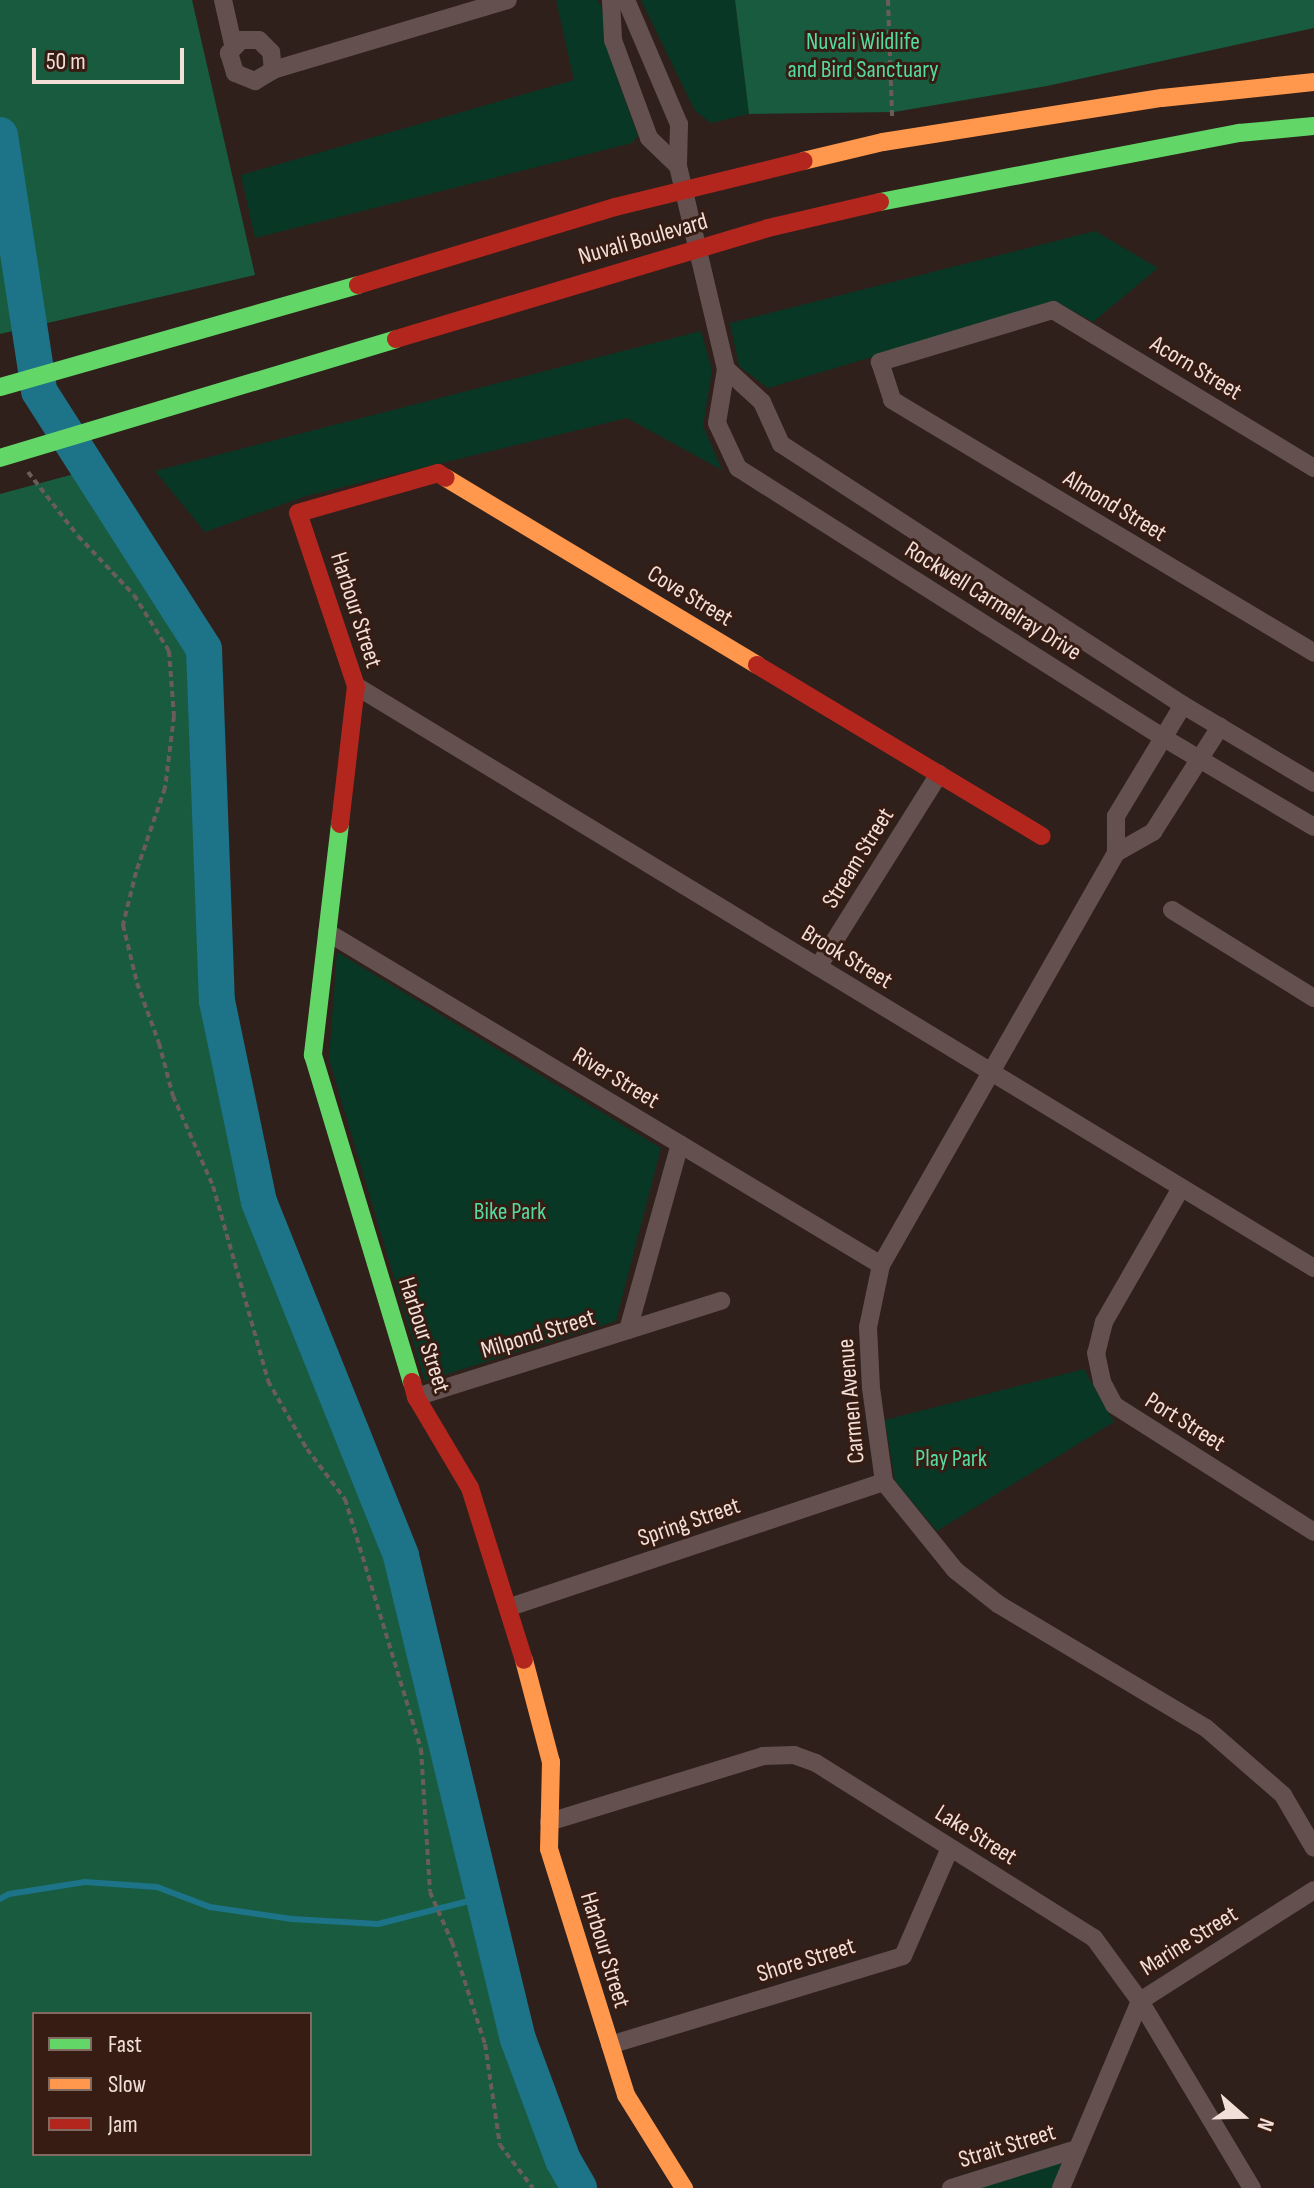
<!DOCTYPE html>
<html>
<head>
<meta charset="utf-8">
<style>
	body { margin:0 }
	#map { position:relative; width:1314px; height:2188px; overflow:hidden; background:#2f201b; font-family:"Sofia Sans Condensed",sans-serif }
	div>[style] { position:absolute }
	.green>* { inset:0; background:#083725 }
	.forest>* { inset:0; background:#185b3f }
	.stream>* { height:6px; margin:-3px; padding:0 3px; transform-origin:3px; border-radius:3px; background:#1d7388 }
	.river>* { height:36px; margin:-18px; padding:0 18px; transform-origin:18px; border-radius:18px; background:#1d7388 }
	.path>* { height:4px; margin-top:-2px; transform-origin:0; background:repeating-linear-gradient(90deg,#6a5c59 0 6px,transparent 0 10px) }
	.street>* { height:18px; margin:-9px; padding:0 9px; transform-origin:9px; border-radius:9px; background:#64514f }
	.fast>* { height:18px; margin:-9px; padding:0 9px; transform-origin:9px; border-radius:9px; background:#63d668 }
	.slow>* { height:18px; margin:-9px; padding:0 9px; transform-origin:9px; border-radius:9px; background:#ff974d }
	.jam>* { height:18px; margin:-9px; padding:0 9px; transform-origin:9px; border-radius:9px; background:#b3261e }
	span { translate:-50% -50%; white-space:nowrap; text-align:center; line-height:1.15; -webkit-text-stroke:6px #371c13; paint-order:stroke }
	.park-label { font-size:24px; color:#55dba2 }
	.street-label { font-size:24px; color:#f1dfd8 }
	.legend { position:absolute; left:32px; top:2012px; width:280px; height:144px; box-sizing:border-box; background:#371c13; border:2px solid #816a62; margin:0; padding:10px 14px; list-style:none; font-size:24px; color:#f1dfd8 }
	.legend li { display:flex; align-items:center; gap:16px; height:40px }
	.legend b { width:40px; border:2px solid #816a62 }
	.north { position:absolute; left:1202px; top:2076px; width:80px; height:80px; -webkit-text-stroke:6px #371c13; paint-order:stroke; rotate:110deg; font-size:22px; font-weight:700; line-height:32px; text-align:center; color:#f1dfd8 }
	.north::after { content:''; display:block; margin:auto; width:28px; height:36px; background:#f1dfd8; clip-path:polygon(50% 0,100% 100%,50% 72%,0 100%) }
	.scale { position:absolute; left:32px; top:48px; width:152px; height:36px; box-sizing:border-box; border:4px solid #f1dfd8; border-top:0; padding-left:10px; font-size:24px; line-height:28px; white-space:nowrap; color:#f1dfd8; -webkit-text-stroke:6px #371c13; paint-order:stroke }
</style>
</head>
<body>
<div id="map">
	<div class="green">
		<div style="clip-path:polygon(556px 0,597px 0,601px 6px,617px 78px,638px 136px,632px 143px,255px 238px,241px 175px,574px 80px)"></div>
		<div style="clip-path:polygon(641px 0,735px 0,749px 114px,711px 123px,695px 111px)"></div>
		<div style="clip-path:polygon(1095px 231px,1158px 268px,1093px 322px,1057px 302px,768px 388px,739px 366px,730px 323px)"></div>
		<div style="clip-path:polygon(701px 331px,712px 370px,703px 426px,722px 470px,627px 418px,306px 496px,205px 532px,155px 471px)"></div>
		<div style="clip-path:polygon(337px 952px,661px 1148px,616px 1321px,425px 1381px,329px 1059px)"></div>
		<div style="clip-path:polygon(1084px 1369px,1114px 1422px,937px 1531px,895px 1481px,885px 1420px)"></div>
		<div style="clip-path:polygon(1067px 2158px,1054px 2188px,976px 2188px)"></div>
	</div>
	<div class="forest">
		<div style="clip-path:polygon(0 0,192px 0,255px 275px,0 334px)"></div>
		<div style="clip-path:polygon(735px 0,1314px 0,1314px 28px,1047px 86px,894px 112px,749px 114px)"></div>
		<div style="clip-path:polygon(evenodd,89px 470px,204px 649px,217px 1001px,259px 1202px,401px 1556px,518px 2039px,562px 2160px,579px 2188px,0 2188px,0 494px,89px 470px,34px 2014px,310px 2014px,310px 2154px,34px 2154px,34px 2014px)"></div>
	</div>
	<div class="stream">
		<div style="left:0;top:1899px;width:10px;rotate:-29deg"></div>
		<div style="left:9px;top:1894px;width:77px;rotate:-9deg"></div>
		<div style="left:85px;top:1882px;width:72px;rotate:4deg"></div>
		<div style="left:157px;top:1887px;width:57px;rotate:20.7deg"></div>
		<div style="left:210px;top:1907px;width:83px;rotate:8.3deg"></div>
		<div style="left:292px;top:1919px;width:86px;rotate:3.3deg"></div>
		<div style="left:378px;top:1924px;width:106px;rotate:-14.2deg"></div>
	</div>
	<div class="river">
		<div style="left:0;top:135px;width:259px;rotate:81.3deg"></div>
		<div style="left:39px;top:391px;width:306px;rotate:57.4deg"></div>
		<div style="left:204px;top:649px;width:352px;rotate:87.9deg"></div>
		<div style="left:217px;top:1001px;width:205px;rotate:78.2deg"></div>
		<div style="left:259px;top:1202px;width:381px;rotate:68.1deg"></div>
		<div style="left:401px;top:1556px;width:497px;rotate:76.4deg"></div>
		<div style="left:518px;top:2039px;width:129px;rotate:69.6deg"></div>
		<div style="left:563px;top:2160px;width:32px;rotate:60deg"></div>
	</div>
	<div class="path">
		<div style="left:888px;top:0;width:117px;rotate:88deg"></div>
		<div style="left:28px;top:472px;width:81px;rotate:52deg"></div>
		<div style="left:78px;top:536px;width:81px;rotate:46.5deg"></div>
		<div style="left:134px;top:595px;width:66px;rotate:58deg"></div>
		<div style="left:169px;top:651px;width:65px;rotate:85.6deg"></div>
		<div style="left:174px;top:716px;width:73px;rotate:97.1deg"></div>
		<div style="left:165px;top:788px;width:89px;rotate:109deg"></div>
		<div style="left:136px;top:872px;width:55px;rotate:103.8deg"></div>
		<div style="left:123px;top:925px;width:60px;rotate:76.4deg"></div>
		<div style="left:137px;top:983px;width:64px;rotate:69.9deg"></div>
		<div style="left:159px;top:1043px;width:55px;rotate:75.2deg"></div>
		<div style="left:173px;top:1096px;width:98px;rotate:66deg"></div>
		<div style="left:213px;top:1186px;width:203px;rotate:74.2deg"></div>
		<div style="left:268px;top:1381px;width:78px;rotate:60.2deg"></div>
		<div style="left:307px;top:1449px;width:63px;rotate:52.8deg"></div>
		<div style="left:345px;top:1499px;width:261px;rotate:73.1deg"></div>
		<div style="left:421px;top:1749px;width:143px;rotate:86.4deg"></div>
		<div style="left:430px;top:1892px;width:55px;rotate:66.3deg"></div>
		<div style="left:452px;top:1942px;width:107px;rotate:72.1deg"></div>
		<div style="left:485px;top:2044px;width:102px;rotate:81.6deg"></div>
		<div style="left:500px;top:2145px;width:54px;rotate:52.5deg"></div>
	</div>
	<div class="street">
		<div style="left:223px;top:0;width:45px;rotate:77.2deg"></div>
		<div style="left:611px;top:0;width:40px;rotate:87.1deg"></div>
		<div style="left:613px;top:40px;width:104px;rotate:69.8deg"></div>
		<div style="left:649px;top:138px;width:40px;rotate:44deg"></div>
		<div style="left:626px;top:0;width:135px;rotate:66.9deg"></div>
		<div style="left:679px;top:124px;width:42px;rotate:91.4deg"></div>
		<div style="left:678px;top:166px;width:209px;rotate:76.7deg"></div>
		<div style="left:726px;top:369px;width:55px;rotate:99.5deg"></div>
		<div style="left:717px;top:423px;width:50px;rotate:65deg"></div>
		<div style="left:738px;top:468px;width:504px;rotate:32.37deg"></div>
		<div style="left:1164px;top:738px;width:174px;rotate:30.7deg"></div>
		<div style="left:273px;top:70px;width:18px;rotate:-96deg"></div>
		<div style="left:271px;top:52px;width:17px;rotate:-135deg"></div>
		<div style="left:259px;top:40px;width:18px;rotate:180deg"></div>
		<div style="left:241px;top:40px;width:18px;rotate:133deg"></div>
		<div style="left:229px;top:53px;width:21px;rotate:73deg"></div>
		<div style="left:235px;top:73px;width:22px;rotate:22deg"></div>
		<div style="left:255px;top:81px;width:21px;rotate:-31deg"></div>
		<div style="left:273px;top:70px;width:245px;rotate:-16.6deg"></div>
		<div style="left:726px;top:369px;width:49px;rotate:42.5deg"></div>
		<div style="left:762px;top:402px;width:46px;rotate:65.7deg"></div>
		<div style="left:781px;top:444px;width:479px;rotate:33deg"></div>
		<div style="left:1183px;top:705px;width:152px;rotate:30.8deg"></div>
		<div style="left:1314px;top:468px;width:305px;rotate:-148.8deg"></div>
		<div style="left:1053px;top:310px;width:181px;rotate:163.3deg"></div>
		<div style="left:880px;top:362px;width:40px;rotate:72deg"></div>
		<div style="left:892px;top:400px;width:492px;rotate:30.9deg"></div>
		<div style="left:356px;top:686px;width:1121px;rotate:31.28deg"></div>
		<div style="left:1183px;top:705px;width:130px;rotate:121.1deg"></div>
		<div style="left:1116px;top:816px;width:37px;rotate:90deg"></div>
		<div style="left:1116px;top:853px;width:474px;rotate:119.7deg"></div>
		<div style="left:881px;top:1265px;width:63px;rotate:101.8deg"></div>
		<div style="left:868px;top:1327px;width:61px;rotate:87.2deg"></div>
		<div style="left:871px;top:1388px;width:95px;rotate:82.1deg"></div>
		<div style="left:884px;top:1482px;width:113px;rotate:51.1deg"></div>
		<div style="left:955px;top:1570px;width:55px;rotate:38.3deg"></div>
		<div style="left:998px;top:1604px;width:242px;rotate:30.8deg"></div>
		<div style="left:1206px;top:1728px;width:102px;rotate:41deg"></div>
		<div style="left:1283px;top:1795px;width:61px;rotate:59.7deg"></div>
		<div style="left:1116px;top:853px;width:43px;rotate:-29.6deg"></div>
		<div style="left:1153px;top:832px;width:125px;rotate:-57.5deg"></div>
		<div style="left:1172px;top:910px;width:167px;rotate:31.8deg"></div>
		<div style="left:327px;top:932px;width:646px;rotate:31.01deg"></div>
		<div style="left:818px;top:967px;width:228px;rotate:-57.9deg"></div>
		<div style="left:1181px;top:1188px;width:155px;rotate:119.9deg"></div>
		<div style="left:1104px;top:1322px;width:32px;rotate:104deg"></div>
		<div style="left:1096px;top:1353px;width:30px;rotate:78deg"></div>
		<div style="left:1102px;top:1382px;width:26px;rotate:62deg"></div>
		<div style="left:1114px;top:1405px;width:237px;rotate:32.4deg"></div>
		<div style="left:628px;top:1330px;width:193px;rotate:-74.4deg"></div>
		<div style="left:416px;top:1397px;width:320px;rotate:-17.5deg"></div>
		<div style="left:510px;top:1607px;width:394px;rotate:-18.5deg"></div>
		<div style="left:549px;top:1822px;width:224px;rotate:-17.1deg"></div>
		<div style="left:763px;top:1756px;width:31px;rotate:-2deg"></div>
		<div style="left:794px;top:1755px;width:23px;rotate:20deg"></div>
		<div style="left:816px;top:1763px;width:328px;rotate:32.2deg"></div>
		<div style="left:1094px;top:1938px;width:78px;rotate:53.9deg"></div>
		<div style="left:1140px;top:2001px;width:218px;rotate:59.1deg"></div>
		<div style="left:610px;top:2045px;width:306px;rotate:-16.9deg"></div>
		<div style="left:903px;top:1956px;width:118px;rotate:-66.5deg"></div>
		<div style="left:951px;top:2188px;width:132px;rotate:-17.2deg"></div>
		<div style="left:1061px;top:2188px;width:203px;rotate:-67.1deg"></div>
		<div style="left:1140px;top:2001px;width:206px;rotate:-32.5deg"></div>
	</div>
	<div class="fast">
		<div style="left:880px;top:202px;width:366px;rotate:-10.9deg"></div>
		<div style="left:1239px;top:133px;width:75px;rotate:-5.3deg"></div>
		<div style="left:0;top:387px;width:372px;rotate:-15.9deg"></div>
		<div style="left:0;top:458px;width:413px;rotate:-16.7deg"></div>
		<div style="left:340px;top:824px;width:233px;rotate:96.7deg"></div>
		<div style="left:313px;top:1055px;width:342px;rotate:73.2deg"></div>
	</div>
	<div class="slow">
		<div style="left:803px;top:161px;width:82px;rotate:-13.4deg"></div>
		<div style="left:883px;top:142px;width:282px;rotate:-9deg"></div>
		<div style="left:1162px;top:98px;width:153px;rotate:-6deg"></div>
		<div style="left:446px;top:478px;width:363px;rotate:31deg"></div>
		<div style="left:524px;top:1660px;width:106px;rotate:75.2deg"></div>
		<div style="left:551px;top:1762px;width:87px;rotate:91.3deg"></div>
		<div style="left:549px;top:1849px;width:258px;rotate:72.6deg"></div>
		<div style="left:626px;top:2095px;width:110px;rotate:58.1deg"></div>
	</div>
	<div class="jam">
		<div style="left:358px;top:285px;width:269px;rotate:-16.9deg"></div>
		<div style="left:615px;top:207px;width:194px;rotate:-13.7deg"></div>
		<div style="left:396px;top:339px;width:388px;rotate:-16.6deg"></div>
		<div style="left:768px;top:228px;width:115px;rotate:-13.1deg"></div>
		<div style="left:757px;top:665px;width:332px;rotate:31deg"></div>
		<div style="left:340px;top:824px;width:139px;rotate:-83.4deg"></div>
		<div style="left:356px;top:686px;width:182px;rotate:-108.5deg"></div>
		<div style="left:298px;top:513px;width:146px;rotate:-15.9deg"></div>
		<div style="left:438px;top:473px;width:9px;rotate:32deg"></div>
		<div style="left:412px;top:1382px;width:16px;rotate:75deg"></div>
		<div style="left:416px;top:1397px;width:106px;rotate:59.3deg"></div>
		<div style="left:470px;top:1488px;width:180px;rotate:72.6deg"></div>
	</div>
	<div class="park-label">
		<span style="left:863px;top:56px">Nuvali Wildlife<br>and Bird Sanctuary</span>
		<span style="left:510px;top:1212px">Bike Park</span>
		<span style="left:951px;top:1459px">Play Park</span>
	</div>
	<div class="street-label">
		<span style="left:643px;top:239px;rotate:-16deg">Nuvali Boulevard</span>
		<span style="left:1196px;top:368px;rotate:31deg">Acorn Street</span>
		<span style="left:1115px;top:506px;rotate:31deg">Almond Street</span>
		<span style="left:690px;top:596px;rotate:31deg">Cove Street</span>
		<span style="left:993px;top:601px;rotate:32deg">Rockwell Carmelray Drive</span>
		<span style="left:356px;top:610px;rotate:72deg">Harbour Street</span>
		<span style="left:858px;top:858px;rotate:-58deg">Stream Street</span>
		<span style="left:847px;top:957px;rotate:31deg">Brook Street</span>
		<span style="left:616px;top:1078px;rotate:31deg">River Street</span>
		<span style="left:538px;top:1334px;rotate:-17deg">Milpond Street</span>
		<span style="left:424px;top:1335px;rotate:72deg">Harbour Street</span>
		<span style="left:851px;top:1401px;rotate:-95deg">Carmen Avenue</span>
		<span style="left:1185px;top:1422px;rotate:32deg">Port Street</span>
		<span style="left:689px;top:1522px;rotate:-19deg">Spring Street</span>
		<span style="left:976px;top:1835px;rotate:32deg">Lake Street</span>
		<span style="left:1189px;top:1941px;rotate:-32deg">Marine Street</span>
		<span style="left:605px;top:1950px;rotate:73deg">Harbour Street</span>
		<span style="left:806px;top:1960px;rotate:-17deg">Shore Street</span>
		<span style="left:1007px;top:2146px;rotate:-17deg">Strait Street</span>
	</div>
	<ul class="legend">
	<li><b style="height:10px;background:#63d668"></b>Fast</li>
	<li><b style="height:10px;background:#ff974d"></b>Slow</li>
	<li><b style="height:10px;background:#b3261e"></b>Jam</li>
	</ul>
	<div class="north">N</div>
	<div class="scale">50 m</div>
</div>
</body>
</html>
